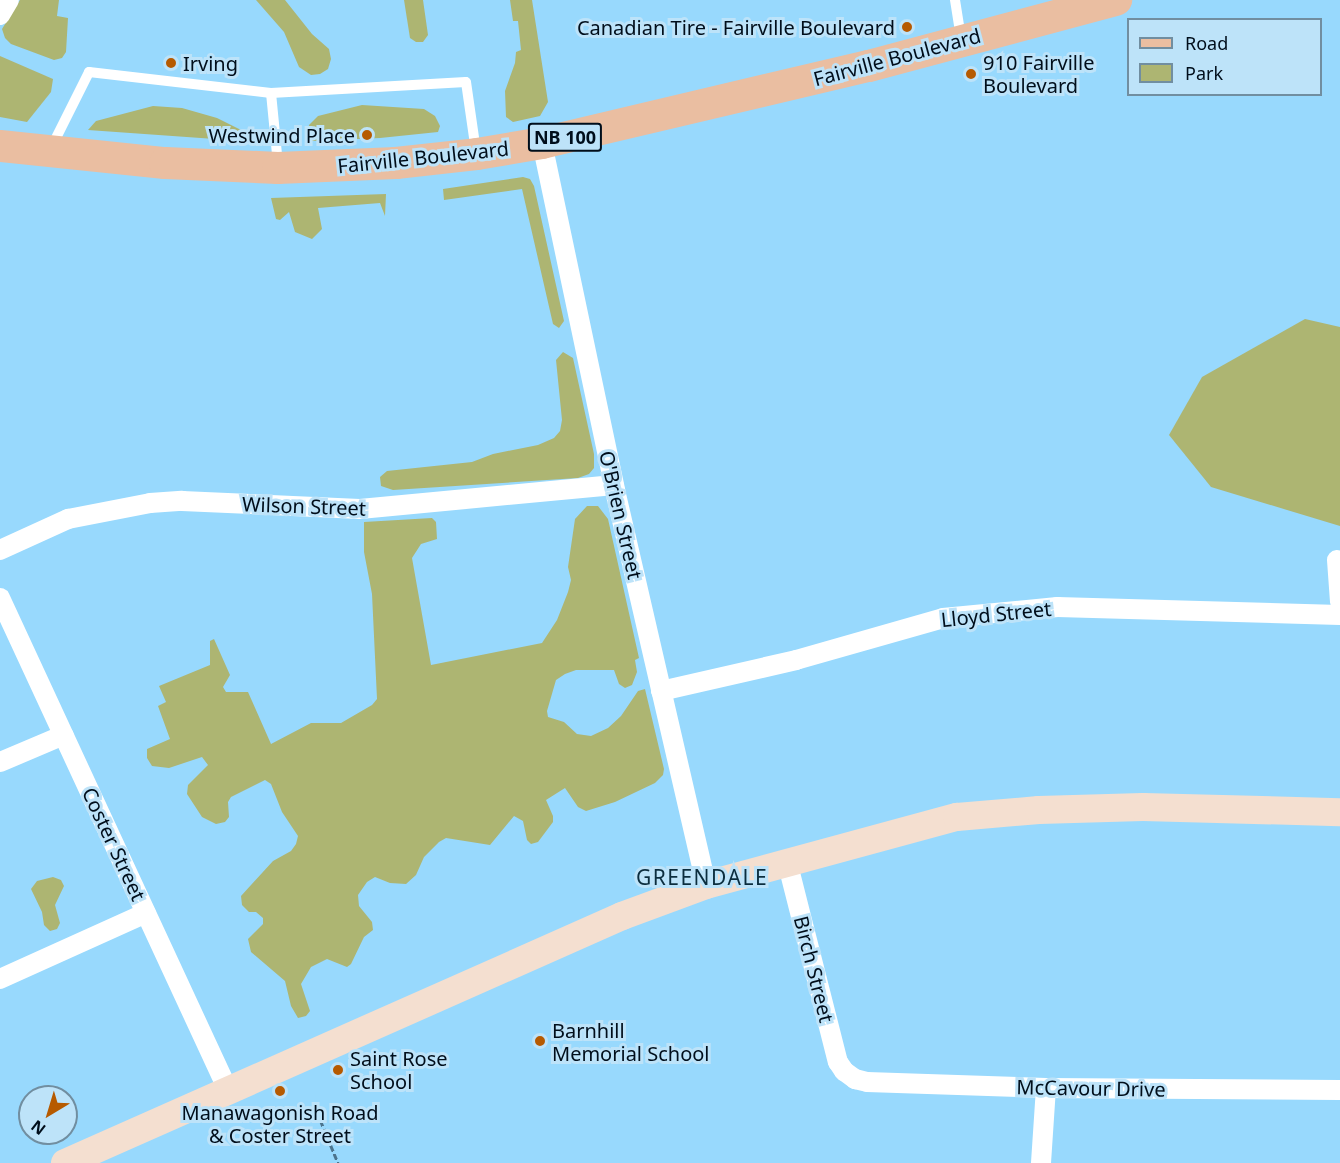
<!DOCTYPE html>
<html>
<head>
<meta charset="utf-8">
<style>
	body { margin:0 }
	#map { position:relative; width:1340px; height:1163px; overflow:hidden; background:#98d9fd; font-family:"Noto Sans",sans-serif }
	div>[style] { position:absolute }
	.green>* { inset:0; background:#adb572 }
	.path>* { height:3px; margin-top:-1.5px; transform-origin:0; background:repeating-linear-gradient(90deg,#4c748d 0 6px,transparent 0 9px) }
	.lane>* { height:10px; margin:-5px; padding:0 5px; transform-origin:5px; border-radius:5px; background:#fff }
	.street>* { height:20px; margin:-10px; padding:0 10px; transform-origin:10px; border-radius:10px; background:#fff }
	.secondary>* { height:28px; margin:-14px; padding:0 14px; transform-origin:14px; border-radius:14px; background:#f4dfd0 }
	.primary>* { height:32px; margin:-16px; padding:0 16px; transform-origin:16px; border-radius:16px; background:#eabea1 }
	.dots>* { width:16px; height:16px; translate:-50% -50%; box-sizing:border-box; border:3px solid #bde3f9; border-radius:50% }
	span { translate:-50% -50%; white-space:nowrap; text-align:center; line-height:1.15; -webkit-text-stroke:6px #bde3f9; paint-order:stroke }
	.shield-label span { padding:2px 4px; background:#bde3f9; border:2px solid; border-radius:4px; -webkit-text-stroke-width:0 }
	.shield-label { font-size:18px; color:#000e1b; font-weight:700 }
	.poi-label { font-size:20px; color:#000e1b }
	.right { translate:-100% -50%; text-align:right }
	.left { translate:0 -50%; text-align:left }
	.street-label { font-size:20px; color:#000e1b }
	.neighbourhood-label { font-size:21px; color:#0b2d3e; letter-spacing:1.5px }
	.legend { position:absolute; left:1127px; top:18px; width:195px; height:78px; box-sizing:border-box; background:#bde3f9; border:2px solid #718ea0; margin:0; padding:8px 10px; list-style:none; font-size:18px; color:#000e1b }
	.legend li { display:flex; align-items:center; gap:12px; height:30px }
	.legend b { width:30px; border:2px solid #718ea0 }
	.north { position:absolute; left:18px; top:1085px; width:60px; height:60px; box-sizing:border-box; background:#bde3f9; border:2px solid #718ea0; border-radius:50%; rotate:218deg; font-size:16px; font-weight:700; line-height:24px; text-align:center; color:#000e1b }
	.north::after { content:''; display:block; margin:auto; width:21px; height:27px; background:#b65a00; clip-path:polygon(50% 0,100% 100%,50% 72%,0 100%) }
</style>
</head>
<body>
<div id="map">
	<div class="green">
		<div style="clip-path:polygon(20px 0,59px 0,57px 16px,68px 18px,66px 52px,62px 58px,54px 60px,11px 44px,5px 38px,2px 29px)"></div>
		<div style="clip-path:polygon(256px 0,285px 0,312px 34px,329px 49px,331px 59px,328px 69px,320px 74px,311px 75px,299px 67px,284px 32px)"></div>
		<div style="clip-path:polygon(404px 0,423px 0,428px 35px,423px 42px,416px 42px,410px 38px)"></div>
		<div style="clip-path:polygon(510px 0,532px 0,548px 102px,540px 116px,513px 122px,506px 117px,505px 91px,515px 63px,516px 52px,521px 50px,518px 21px,513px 21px)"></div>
		<div style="clip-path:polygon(0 56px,53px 79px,51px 92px,27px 122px,0 117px)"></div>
		<div style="clip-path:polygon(362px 105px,424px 109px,435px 116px,440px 126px,438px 132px,380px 138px,312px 141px,308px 135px,309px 125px,318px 116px)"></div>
		<div style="clip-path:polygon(153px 106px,182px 108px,217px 118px,241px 130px,243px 141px,88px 130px,96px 121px)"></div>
		<div style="clip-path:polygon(523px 177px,530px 179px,534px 186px,564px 321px,559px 328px,553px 324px,522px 189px,444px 200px,443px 189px)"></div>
		<div style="clip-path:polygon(386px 194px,385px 216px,380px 203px,318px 208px,322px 229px,312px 239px,295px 232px,289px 212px,280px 220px,276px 219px,271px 198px)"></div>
		<div style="clip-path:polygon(1305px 319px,1340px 327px,1340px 526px,1211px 487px,1169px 435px,1202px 377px)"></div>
		<div style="clip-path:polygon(563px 352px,573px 358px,594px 454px,594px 468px,589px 474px,578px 478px,393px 490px,381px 486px,380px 477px,387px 471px,472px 462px,493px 454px,538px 445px,554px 438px,560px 431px,562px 420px,556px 360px)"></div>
		<div style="clip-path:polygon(587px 506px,598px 506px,608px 519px,639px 658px,635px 660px,637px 672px,632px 685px,625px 688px,619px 684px,614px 670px,576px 670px,565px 674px,556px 680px,547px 711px,548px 717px,564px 722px,577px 734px,591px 736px,608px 728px,621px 716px,638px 691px,645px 689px,664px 769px,663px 775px,655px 783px,615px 802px,586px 811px,578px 807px,565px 788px,546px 800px,553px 816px,553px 822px,538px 842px,531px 844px,527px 840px,523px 821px,514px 816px,490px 845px,446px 838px,439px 842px,424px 857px,416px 875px,406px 884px,390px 883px,375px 877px,367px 882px,358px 895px,359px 906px,372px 922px,373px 930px,364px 937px,351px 964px,347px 967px,327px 959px,311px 967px,301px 984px,310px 1011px,306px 1016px,298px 1018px,291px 1006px,285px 981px,251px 952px,248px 939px,263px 924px,263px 918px,256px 912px,249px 912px,242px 905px,241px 896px,273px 861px,291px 851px,296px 844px,298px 836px,282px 812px,271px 784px,265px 780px,231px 797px,228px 802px,229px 817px,225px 822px,216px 824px,202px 817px,187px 794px,188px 785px,208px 765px,202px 757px,169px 768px,152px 766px,147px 758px,147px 749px,170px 739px,158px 706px,166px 702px,159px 686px,210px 665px,210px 641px,214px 639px,230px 675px,223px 687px,226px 692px,248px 692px,271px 744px,311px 723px,341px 723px,372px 705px,377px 699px,372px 594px,364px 552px,364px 522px,432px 518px,436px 522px,437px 539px,421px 544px,412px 558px,431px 665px,542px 643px,557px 620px,568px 592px,571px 580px,568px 567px,575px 519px)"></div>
		<div style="clip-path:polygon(53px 877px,61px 880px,64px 886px,55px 905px,60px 923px,57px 929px,50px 931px,44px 925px,42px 912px,31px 889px,37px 881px)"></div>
	</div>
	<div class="path">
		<div style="left:317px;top:1112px;width:55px;rotate:67.6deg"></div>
	</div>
	<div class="lane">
		<div style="left:955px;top:0;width:38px;rotate:81deg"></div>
		<div style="left:271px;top:93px;width:71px;rotate:84.4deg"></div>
		<div style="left:51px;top:148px;width:85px;rotate:-63.4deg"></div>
		<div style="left:89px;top:72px;width:183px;rotate:6.6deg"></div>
		<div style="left:271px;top:93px;width:195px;rotate:-3.2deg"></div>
		<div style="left:466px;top:82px;width:70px;rotate:81.8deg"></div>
	</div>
	<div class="street">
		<div style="left:0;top:15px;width:17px;rotate:-59deg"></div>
		<div style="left:542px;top:143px;width:355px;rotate:78.1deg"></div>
		<div style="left:615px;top:490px;width:405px;rotate:77deg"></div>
		<div style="left:0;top:550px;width:75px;rotate:-24.5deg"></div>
		<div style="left:68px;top:519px;width:84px;rotate:-11deg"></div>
		<div style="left:150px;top:503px;width:32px;rotate:-4deg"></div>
		<div style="left:182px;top:501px;width:178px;rotate:2.6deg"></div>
		<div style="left:360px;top:509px;width:255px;rotate:-5.4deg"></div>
		<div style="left:1337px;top:560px;width:42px;rotate:85.9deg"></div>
		<div style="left:0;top:598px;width:542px;rotate:65.14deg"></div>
		<div style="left:661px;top:691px;width:139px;rotate:-12.9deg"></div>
		<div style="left:796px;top:660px;width:153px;rotate:-15.9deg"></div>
		<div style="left:943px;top:618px;width:115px;rotate:-5.5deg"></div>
		<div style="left:1057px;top:607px;width:283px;rotate:1.6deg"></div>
		<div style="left:0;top:762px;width:69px;rotate:-22.9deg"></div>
		<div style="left:788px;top:865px;width:203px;rotate:75.8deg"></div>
		<div style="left:838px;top:1062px;width:11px;rotate:56deg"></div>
		<div style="left:844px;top:1071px;width:14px;rotate:36deg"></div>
		<div style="left:855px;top:1079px;width:12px;rotate:14deg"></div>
		<div style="left:867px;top:1082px;width:179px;rotate:1.9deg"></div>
		<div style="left:1046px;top:1088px;width:294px;rotate:0.4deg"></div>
		<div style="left:0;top:979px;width:160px;rotate:-24.3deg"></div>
		<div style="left:1041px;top:1163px;width:75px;rotate:-86.2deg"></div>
	</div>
	<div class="secondary">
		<div style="left:65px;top:1163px;width:609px;rotate:-23.91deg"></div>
		<div style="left:622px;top:916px;width:90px;rotate:-20.3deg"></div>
		<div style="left:706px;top:885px;width:260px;rotate:-15.2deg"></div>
		<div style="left:957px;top:817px;width:82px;rotate:-4.9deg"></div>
		<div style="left:1039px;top:810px;width:104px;rotate:-1.7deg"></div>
		<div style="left:1143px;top:807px;width:197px;rotate:1.5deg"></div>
	</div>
	<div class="primary">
		<div style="left:0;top:146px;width:166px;rotate:5.9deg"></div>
		<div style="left:165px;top:163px;width:113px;rotate:2.5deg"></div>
		<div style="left:278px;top:168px;width:118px;rotate:-2.4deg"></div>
		<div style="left:396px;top:163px;width:81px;rotate:-6.3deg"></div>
		<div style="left:477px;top:154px;width:66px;rotate:-9.6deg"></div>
		<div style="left:542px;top:143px;width:336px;rotate:-13.3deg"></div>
		<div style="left:869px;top:66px;width:256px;rotate:-15deg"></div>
	</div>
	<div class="dots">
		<div style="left:907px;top:27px;background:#b65a00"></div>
		<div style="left:171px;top:63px;background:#b65a00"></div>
		<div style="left:971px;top:74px;background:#b65a00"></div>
		<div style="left:367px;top:135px;background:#b65a00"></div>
		<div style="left:540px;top:1041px;background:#b65a00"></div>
		<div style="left:338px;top:1070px;background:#b65a00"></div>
		<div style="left:280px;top:1091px;background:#b65a00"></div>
	</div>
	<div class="shield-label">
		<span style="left:565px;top:137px">NB 100</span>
	</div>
	<div class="poi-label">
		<span class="right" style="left:895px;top:27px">Canadian Tire - Fairville Boulevard</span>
		<span class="left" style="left:183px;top:63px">Irving</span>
		<span class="left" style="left:983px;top:74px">910 Fairville<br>Boulevard</span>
		<span class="right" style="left:355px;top:135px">Westwind Place</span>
		<span class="left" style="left:552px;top:1042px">Barnhill<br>Memorial School</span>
		<span class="left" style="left:350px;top:1070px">Saint Rose<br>School</span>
		<span style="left:280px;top:1124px">Manawagonish Road<br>&amp; Coster Street</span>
	</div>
	<div class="street-label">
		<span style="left:897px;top:57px;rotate:-15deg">Fairville Boulevard</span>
		<span style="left:423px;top:157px;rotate:-6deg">Fairville Boulevard</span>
		<span style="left:304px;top:506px;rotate:2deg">Wilson Street</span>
		<span style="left:621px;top:515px;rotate:77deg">O'Brien Street</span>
		<span style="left:996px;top:614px;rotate:-6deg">Lloyd Street</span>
		<span style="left:114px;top:844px;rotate:65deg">Coster Street</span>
		<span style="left:814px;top:969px;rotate:76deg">Birch Street</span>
		<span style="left:1091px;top:1088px;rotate:1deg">McCavour Drive</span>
	</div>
	<div class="neighbourhood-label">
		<span style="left:702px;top:877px">GREENDALE</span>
	</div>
	<ul class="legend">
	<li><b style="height:8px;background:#eabea1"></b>Road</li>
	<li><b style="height:16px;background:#adb572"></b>Park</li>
	</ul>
	<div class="north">N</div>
</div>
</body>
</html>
